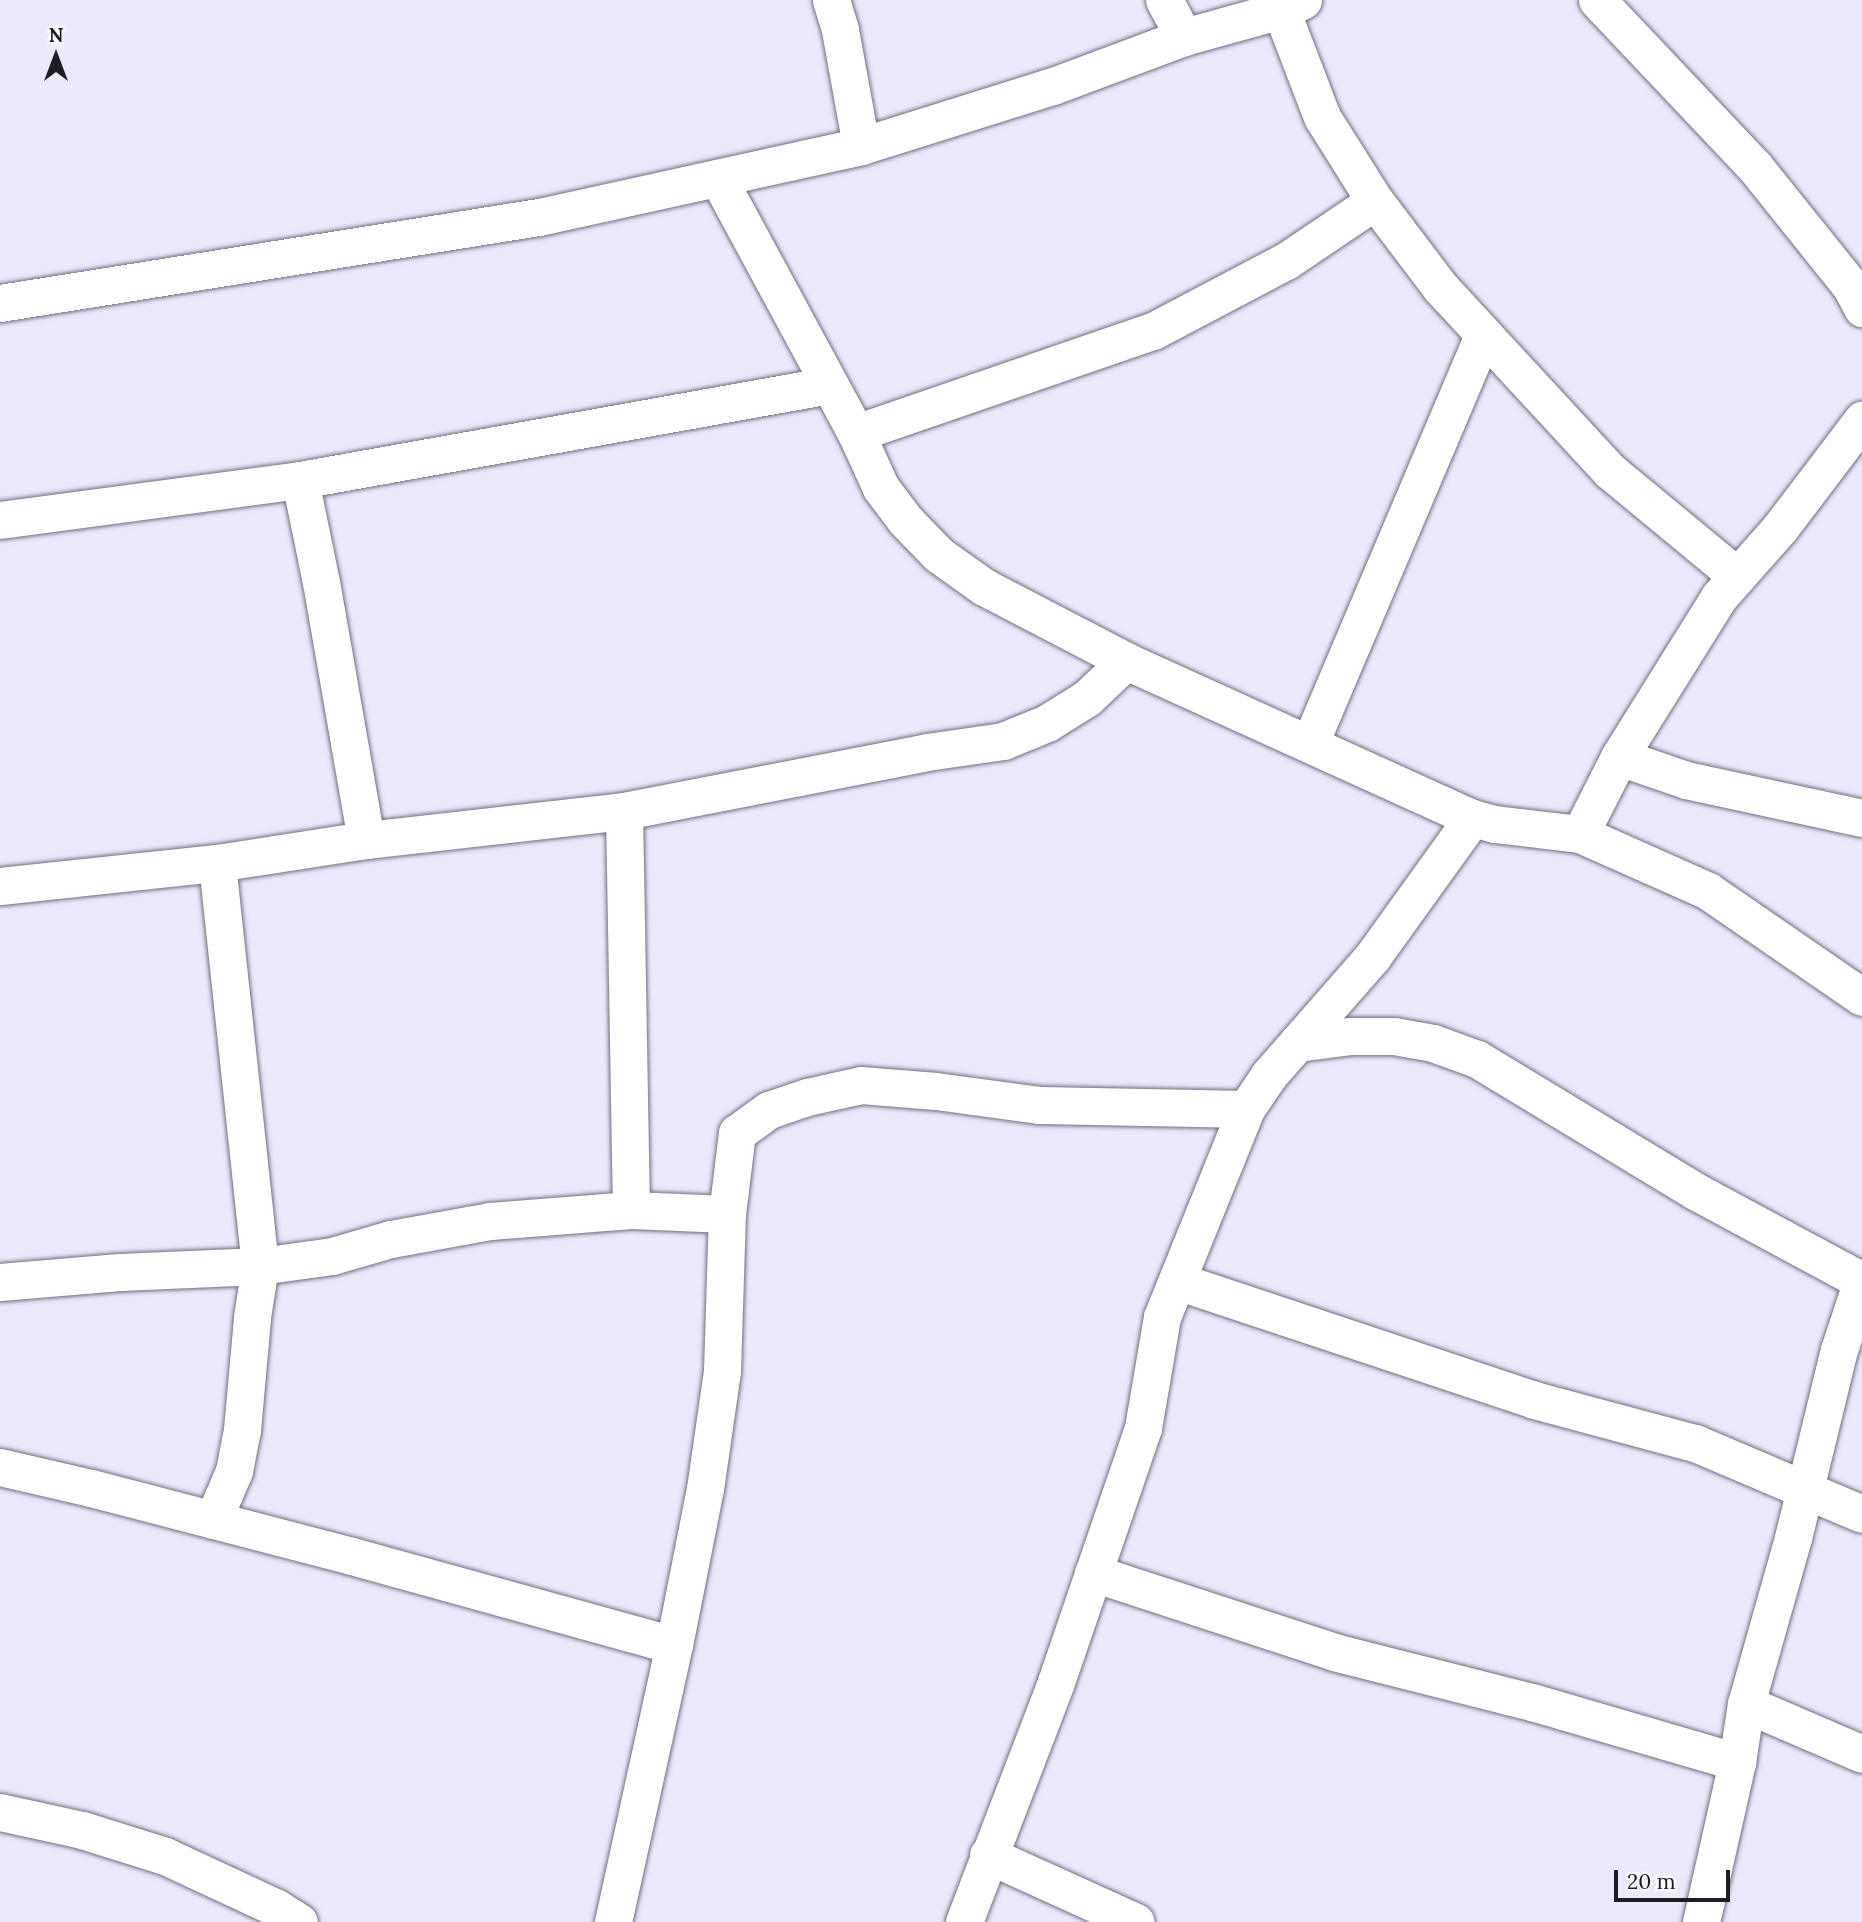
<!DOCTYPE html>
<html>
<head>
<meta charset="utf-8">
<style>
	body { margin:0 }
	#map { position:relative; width:1862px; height:1922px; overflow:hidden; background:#ece8fd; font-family:Lora,serif }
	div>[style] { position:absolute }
	.roads { filter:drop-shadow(0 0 2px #716e80) drop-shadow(0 0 2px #716e80) }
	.street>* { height:37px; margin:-18.5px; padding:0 18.5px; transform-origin:18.5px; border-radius:18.5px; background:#fff }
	span { translate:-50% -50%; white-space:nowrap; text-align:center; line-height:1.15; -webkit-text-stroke:7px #f9f8fc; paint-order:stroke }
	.north { position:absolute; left:21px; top:21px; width:70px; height:70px; -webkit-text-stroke:5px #f9f8fc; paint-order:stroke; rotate:0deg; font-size:19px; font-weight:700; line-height:28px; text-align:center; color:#1d1b23 }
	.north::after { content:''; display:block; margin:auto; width:24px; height:32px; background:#1d1b23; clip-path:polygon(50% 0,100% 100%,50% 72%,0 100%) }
	.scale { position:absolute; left:1614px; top:1870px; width:116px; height:32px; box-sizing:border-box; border:4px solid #1d1b23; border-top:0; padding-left:9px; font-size:21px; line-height:24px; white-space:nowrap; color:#1d1b23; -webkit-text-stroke:5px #f9f8fc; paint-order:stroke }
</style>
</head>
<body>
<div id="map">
	<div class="roads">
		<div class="street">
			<div style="left:831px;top:0;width:31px;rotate:73deg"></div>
			<div style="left:840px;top:30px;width:118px;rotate:79.7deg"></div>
			<div style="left:1164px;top:0;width:42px;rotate:61.6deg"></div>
			<div style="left:1597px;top:0;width:230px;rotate:46.6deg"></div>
			<div style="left:1755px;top:167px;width:154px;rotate:51.3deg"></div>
			<div style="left:1851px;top:287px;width:24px;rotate:62deg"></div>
			<div style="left:1281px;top:10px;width:115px;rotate:69deg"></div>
			<div style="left:1322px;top:117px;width:99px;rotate:57.8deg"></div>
			<div style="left:1375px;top:201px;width:108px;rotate:52.9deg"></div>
			<div style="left:1440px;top:287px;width:251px;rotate:47.3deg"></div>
			<div style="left:1610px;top:471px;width:165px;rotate:39.6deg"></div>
			<div style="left:718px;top:178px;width:290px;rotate:61.6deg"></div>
			<div style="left:856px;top:433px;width:60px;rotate:65.6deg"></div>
			<div style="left:881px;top:488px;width:39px;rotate:53deg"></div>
			<div style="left:904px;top:519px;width:50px;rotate:45.8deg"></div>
			<div style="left:939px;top:555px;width:55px;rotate:35.4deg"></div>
			<div style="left:984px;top:587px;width:160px;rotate:27.5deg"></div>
			<div style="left:1126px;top:661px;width:380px;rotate:24.4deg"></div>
			<div style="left:1472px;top:818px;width:24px;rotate:15deg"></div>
			<div style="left:1495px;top:824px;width:86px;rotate:6.7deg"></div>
			<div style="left:1580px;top:834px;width:86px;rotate:-63.1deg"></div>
			<div style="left:1619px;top:757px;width:189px;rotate:-58deg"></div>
			<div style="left:1719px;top:597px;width:92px;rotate:-48.5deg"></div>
			<div style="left:1780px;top:528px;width:136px;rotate:-52.8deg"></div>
			<div style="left:0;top:303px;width:546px;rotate:-9.07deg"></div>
			<div style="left:539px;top:217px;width:330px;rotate:-12.4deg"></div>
			<div style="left:861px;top:146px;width:201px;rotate:-17.4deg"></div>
			<div style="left:1053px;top:86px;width:140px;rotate:-20.5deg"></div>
			<div style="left:1184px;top:37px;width:101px;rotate:-15.6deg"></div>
			<div style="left:1281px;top:10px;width:24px;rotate:-24deg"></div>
			<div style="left:856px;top:433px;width:314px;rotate:-19deg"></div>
			<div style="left:1153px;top:331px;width:150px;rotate:-27.8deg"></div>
			<div style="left:1286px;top:261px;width:107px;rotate:-34deg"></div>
			<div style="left:300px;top:480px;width:104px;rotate:78.4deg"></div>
			<div style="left:321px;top:582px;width:262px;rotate:80.1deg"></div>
			<div style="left:0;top:520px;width:303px;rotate:-7.6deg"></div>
			<div style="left:300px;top:480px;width:538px;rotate:-10.16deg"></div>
			<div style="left:1310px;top:743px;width:444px;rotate:-67deg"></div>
			<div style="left:1619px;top:757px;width:71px;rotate:18.9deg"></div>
			<div style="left:1686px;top:780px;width:180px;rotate:12.2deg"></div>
			<div style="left:624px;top:811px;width:399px;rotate:89deg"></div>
			<div style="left:1580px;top:834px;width:140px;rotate:24deg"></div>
			<div style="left:1708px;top:891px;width:187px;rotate:34.5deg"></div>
			<div style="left:0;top:886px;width:218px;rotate:-6.1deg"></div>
			<div style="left:217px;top:863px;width:151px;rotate:-8.8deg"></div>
			<div style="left:366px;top:840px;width:260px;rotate:-6.4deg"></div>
			<div style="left:624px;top:811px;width:309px;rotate:-11deg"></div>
			<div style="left:927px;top:752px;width:77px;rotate:-8.2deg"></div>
			<div style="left:1003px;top:741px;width:48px;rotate:-22.2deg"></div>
			<div style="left:1047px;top:723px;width:47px;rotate:-32deg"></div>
			<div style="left:1087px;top:698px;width:54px;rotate:-43.5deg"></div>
			<div style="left:1297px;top:1043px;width:53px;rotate:-7.5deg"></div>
			<div style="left:1350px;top:1036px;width:44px"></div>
			<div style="left:1394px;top:1036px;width:40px;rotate:10deg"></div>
			<div style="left:1433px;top:1043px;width:47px;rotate:20deg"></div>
			<div style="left:1477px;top:1059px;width:255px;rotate:31.2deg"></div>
			<div style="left:1695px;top:1191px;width:190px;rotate:28.3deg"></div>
			<div style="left:1177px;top:1281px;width:376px;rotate:18.4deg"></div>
			<div style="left:1534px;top:1400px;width:167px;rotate:15deg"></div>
			<div style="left:1695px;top:1443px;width:181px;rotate:23deg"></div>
			<div style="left:0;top:1282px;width:120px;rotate:-4.8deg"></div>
			<div style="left:120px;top:1272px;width:140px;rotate:-2.5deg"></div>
			<div style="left:260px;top:1266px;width:73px;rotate:-7.9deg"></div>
			<div style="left:332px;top:1256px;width:61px;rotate:-16.1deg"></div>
			<div style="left:391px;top:1239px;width:101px;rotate:-10.3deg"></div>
			<div style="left:490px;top:1221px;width:141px;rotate:-4.5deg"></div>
			<div style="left:631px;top:1210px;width:96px;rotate:2.4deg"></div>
			<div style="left:0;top:1467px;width:93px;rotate:13deg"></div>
			<div style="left:91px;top:1488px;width:270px;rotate:14.6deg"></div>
			<div style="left:352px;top:1556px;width:334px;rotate:15.5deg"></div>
			<div style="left:213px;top:1520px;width:53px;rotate:-66.8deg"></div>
			<div style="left:234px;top:1471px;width:42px;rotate:-79deg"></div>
			<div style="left:242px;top:1430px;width:113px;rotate:-84.9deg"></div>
			<div style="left:252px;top:1317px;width:52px;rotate:-81.1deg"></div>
			<div style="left:260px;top:1266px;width:405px;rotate:-96.1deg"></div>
			<div style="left:1093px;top:1573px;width:254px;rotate:18.1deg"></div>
			<div style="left:1334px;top:1652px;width:204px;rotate:14.2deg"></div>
			<div style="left:1532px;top:1702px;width:214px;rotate:16.3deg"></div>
			<div style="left:1746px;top:1704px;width:126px;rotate:23.3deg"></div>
			<div style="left:0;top:1812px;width:84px;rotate:12.4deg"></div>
			<div style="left:82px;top:1830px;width:87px;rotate:17.4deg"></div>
			<div style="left:165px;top:1856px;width:121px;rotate:24.9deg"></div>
			<div style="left:275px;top:1907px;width:28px;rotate:32deg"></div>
			<div style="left:988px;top:1855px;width:162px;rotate:24.4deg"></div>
			<div style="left:613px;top:1922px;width:284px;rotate:-77.6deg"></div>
			<div style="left:674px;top:1645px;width:159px;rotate:-78.8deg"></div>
			<div style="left:705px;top:1489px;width:119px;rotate:-81.8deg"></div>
			<div style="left:722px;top:1371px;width:157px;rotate:-88.2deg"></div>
			<div style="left:727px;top:1214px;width:82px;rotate:-83deg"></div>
			<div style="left:737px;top:1133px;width:39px;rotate:-36deg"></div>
			<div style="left:769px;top:1110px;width:40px;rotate:-18.9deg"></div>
			<div style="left:807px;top:1097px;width:55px;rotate:-12.5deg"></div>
			<div style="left:861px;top:1085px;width:75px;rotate:4.6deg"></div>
			<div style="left:936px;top:1091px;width:105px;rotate:7.7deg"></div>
			<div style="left:1040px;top:1105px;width:206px;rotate:1.1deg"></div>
			<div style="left:964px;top:1922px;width:257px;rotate:-69deg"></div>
			<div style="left:1056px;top:1682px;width:268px;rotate:-71.1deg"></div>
			<div style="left:1143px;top:1428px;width:113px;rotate:-80.3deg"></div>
			<div style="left:1162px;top:1317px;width:224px;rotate:-68deg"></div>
			<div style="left:1246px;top:1109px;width:41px;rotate:-55.9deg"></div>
			<div style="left:1269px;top:1075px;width:158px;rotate:-48.8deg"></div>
			<div style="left:1373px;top:956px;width:170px;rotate:-54.3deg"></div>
			<div style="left:1701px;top:1922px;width:164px;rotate:-77.3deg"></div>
			<div style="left:1737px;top:1762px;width:59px;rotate:-81.2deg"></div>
			<div style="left:1746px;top:1704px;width:173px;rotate:-74.2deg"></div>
			<div style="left:1793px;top:1538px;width:194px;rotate:-76.3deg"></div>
			<div style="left:1839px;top:1350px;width:74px;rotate:-71.8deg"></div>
		</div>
	</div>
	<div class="north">N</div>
	<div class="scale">20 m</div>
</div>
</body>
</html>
